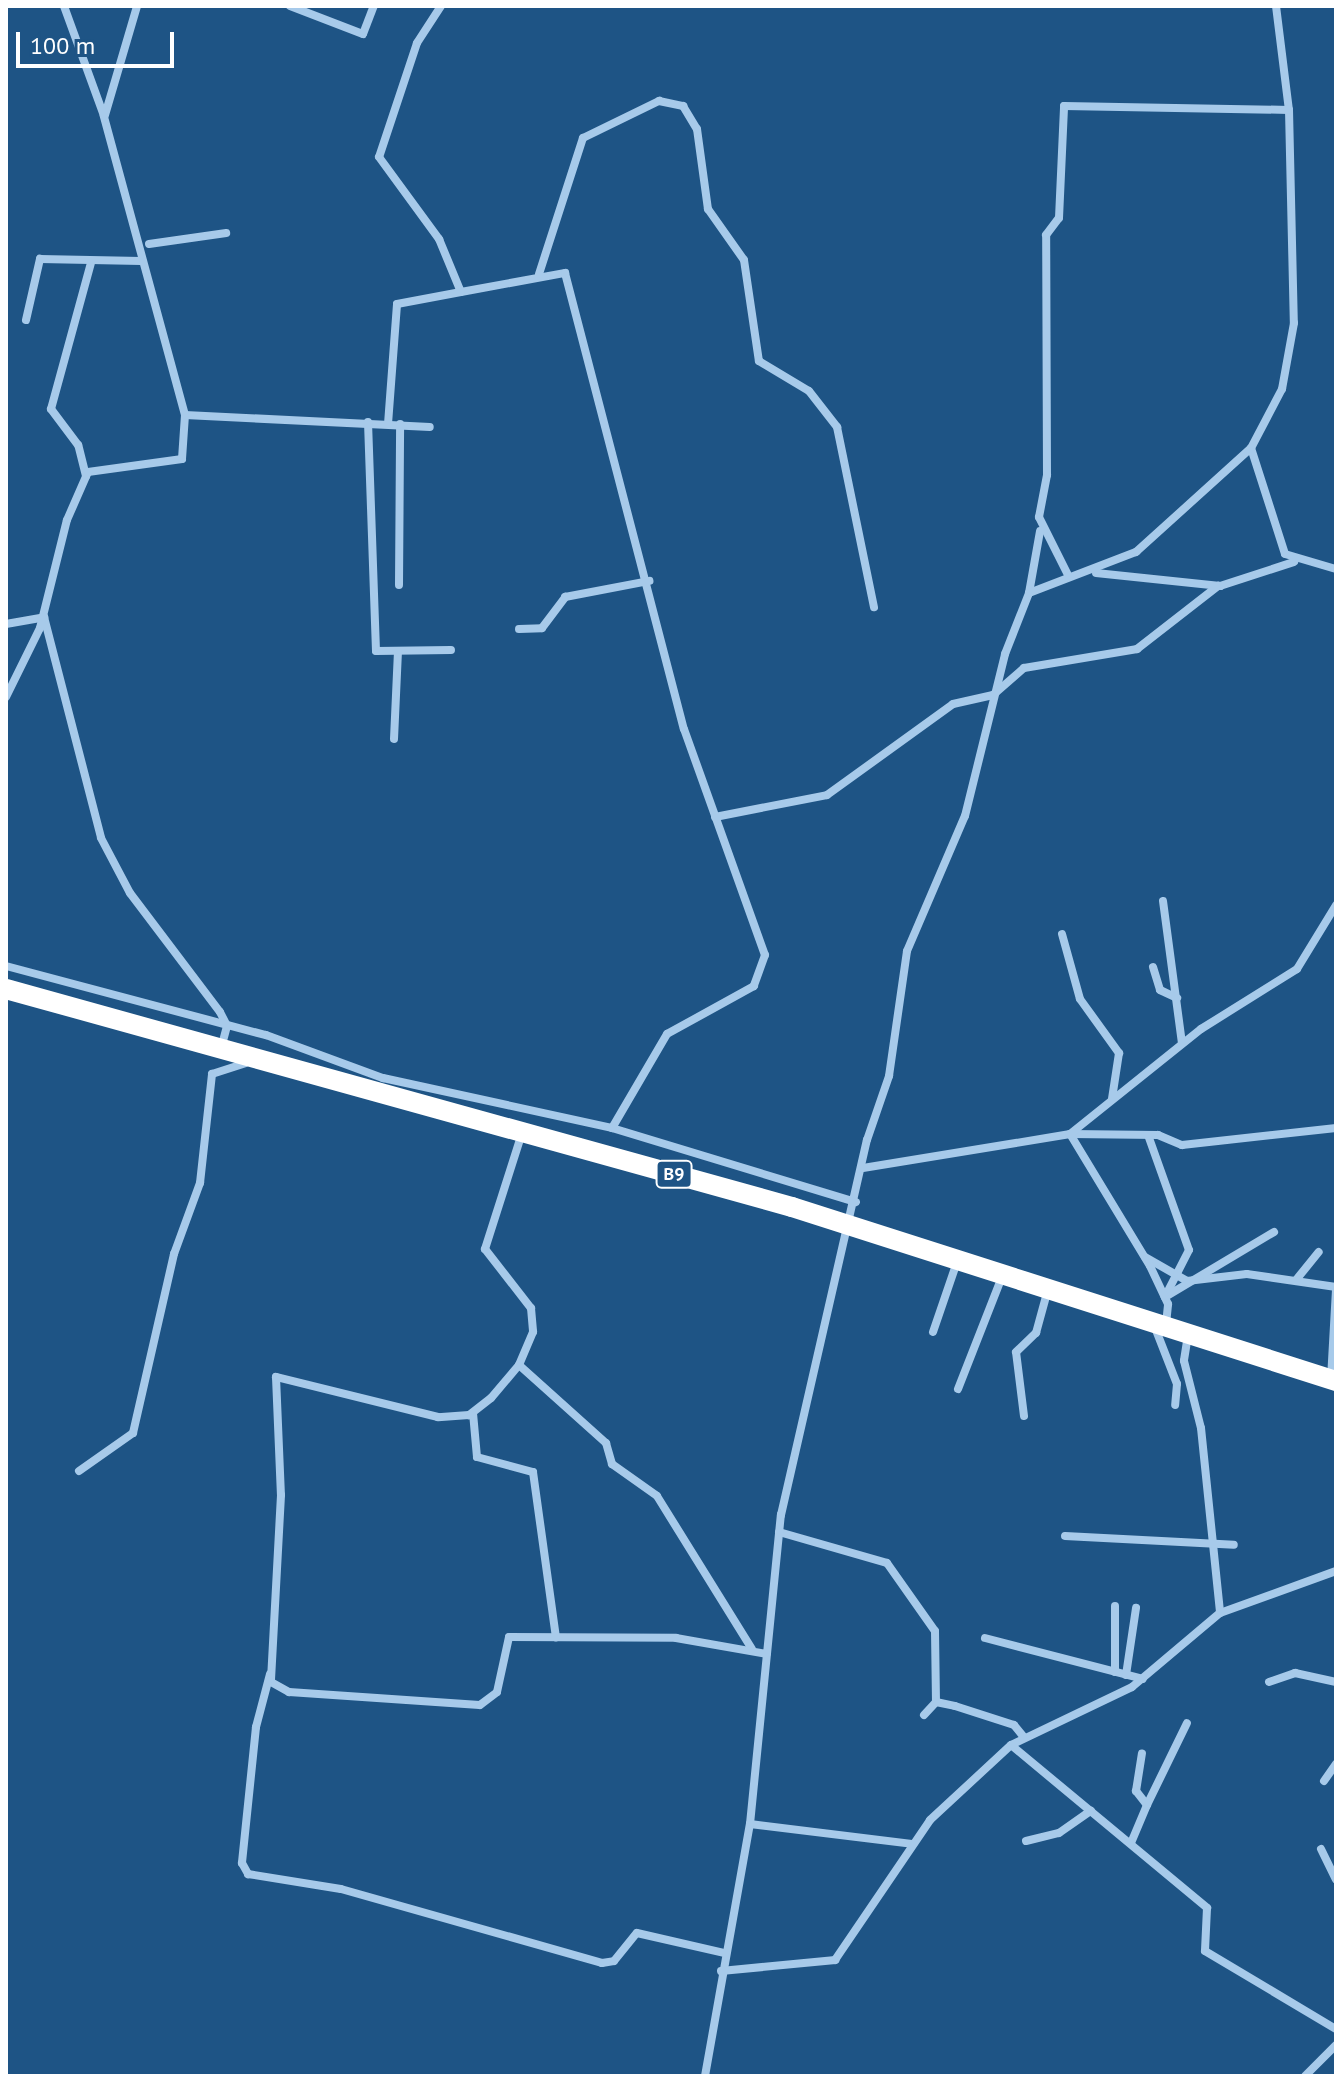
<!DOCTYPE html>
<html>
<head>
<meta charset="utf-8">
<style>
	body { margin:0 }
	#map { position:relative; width:1342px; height:2082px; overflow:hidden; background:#1e5485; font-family:"PT Sans",sans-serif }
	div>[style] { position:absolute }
	.street>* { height:8px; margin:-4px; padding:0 4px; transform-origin:4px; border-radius:4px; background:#a7caea }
	.highway>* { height:20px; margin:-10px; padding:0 10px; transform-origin:10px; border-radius:10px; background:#fff }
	span { translate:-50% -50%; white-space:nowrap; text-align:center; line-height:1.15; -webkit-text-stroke:7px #1e5485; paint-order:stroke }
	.shield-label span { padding:2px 6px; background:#1e5485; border:2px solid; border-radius:6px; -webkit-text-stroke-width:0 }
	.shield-label { font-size:18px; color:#fff; font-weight:700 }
	.frame { position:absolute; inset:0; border:8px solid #fff; pointer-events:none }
	.scale { position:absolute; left:16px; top:32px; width:158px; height:36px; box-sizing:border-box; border:4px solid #fff; border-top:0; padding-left:10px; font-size:24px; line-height:28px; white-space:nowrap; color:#fff; -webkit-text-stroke:6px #1e5485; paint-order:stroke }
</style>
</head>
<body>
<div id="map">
	<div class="street">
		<div style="left:290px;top:6px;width:78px;rotate:21deg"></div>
		<div style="left:363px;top:34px;width:30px;rotate:-69deg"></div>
		<div style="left:441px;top:6px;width:44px;rotate:123deg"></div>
		<div style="left:417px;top:43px;width:120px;rotate:108.4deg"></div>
		<div style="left:379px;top:157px;width:102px;rotate:53.8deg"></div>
		<div style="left:439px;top:239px;width:57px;rotate:67.5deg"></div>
		<div style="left:461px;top:292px;width:106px;rotate:-10.4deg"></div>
		<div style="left:565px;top:273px;width:471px;rotate:75.4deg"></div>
		<div style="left:684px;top:729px;width:240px;rotate:70.3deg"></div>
		<div style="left:765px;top:955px;width:33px;rotate:110deg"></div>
		<div style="left:754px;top:986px;width:99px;rotate:151.1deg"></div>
		<div style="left:667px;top:1034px;width:109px;rotate:120.3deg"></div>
		<div style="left:1276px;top:6px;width:105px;rotate:82.9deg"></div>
		<div style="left:1289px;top:110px;width:213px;rotate:88.7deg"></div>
		<div style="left:1294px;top:323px;width:67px;rotate:100.3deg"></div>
		<div style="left:1282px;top:389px;width:67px;rotate:117.7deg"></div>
		<div style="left:1251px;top:448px;width:111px;rotate:72.2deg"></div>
		<div style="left:1285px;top:554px;width:53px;rotate:16.4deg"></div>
		<div style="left:105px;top:115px;width:114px;rotate:-73.6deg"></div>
		<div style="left:149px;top:244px;width:78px;rotate:-8.1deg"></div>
		<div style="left:539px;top:274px;width:143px;rotate:-72.1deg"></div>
		<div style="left:583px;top:138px;width:85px;rotate:-26deg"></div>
		<div style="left:659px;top:101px;width:25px;rotate:12deg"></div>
		<div style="left:683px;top:106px;width:27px;rotate:59deg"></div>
		<div style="left:697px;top:129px;width:81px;rotate:82.2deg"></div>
		<div style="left:708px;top:209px;width:62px;rotate:54.8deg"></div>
		<div style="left:744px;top:260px;width:102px;rotate:81.6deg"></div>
		<div style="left:759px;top:361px;width:58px;rotate:31deg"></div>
		<div style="left:809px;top:391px;width:46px;rotate:52.1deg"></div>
		<div style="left:837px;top:427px;width:184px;rotate:78.4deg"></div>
		<div style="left:26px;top:320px;width:63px;rotate:-77.1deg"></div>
		<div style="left:40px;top:259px;width:101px;rotate:1.1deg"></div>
		<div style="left:185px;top:415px;width:245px;rotate:2.8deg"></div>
		<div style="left:368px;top:422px;width:229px;rotate:88deg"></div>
		<div style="left:376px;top:651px;width:75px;rotate:-0.8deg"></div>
		<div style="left:388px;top:424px;width:120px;rotate:-85.7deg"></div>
		<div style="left:397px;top:304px;width:65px;rotate:-10.6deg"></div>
		<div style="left:86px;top:476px;width:32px;rotate:-104deg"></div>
		<div style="left:78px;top:445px;width:45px;rotate:-126.9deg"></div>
		<div style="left:51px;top:409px;width:151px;rotate:-74.7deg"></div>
		<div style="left:1096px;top:573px;width:125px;rotate:6deg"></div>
		<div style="left:1220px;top:586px;width:78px;rotate:-18deg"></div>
		<div style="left:1069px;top:577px;width:67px;rotate:-116.6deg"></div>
		<div style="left:1039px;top:517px;width:43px;rotate:-79.2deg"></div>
		<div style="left:1047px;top:475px;width:240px;rotate:-90.2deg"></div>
		<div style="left:1046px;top:235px;width:21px;rotate:-53deg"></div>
		<div style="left:1059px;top:218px;width:112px;rotate:-87.4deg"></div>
		<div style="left:1064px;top:106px;width:225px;rotate:1deg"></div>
		<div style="left:399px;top:585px;width:161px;rotate:-89.6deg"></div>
		<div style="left:1029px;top:593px;width:63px;rotate:-79.9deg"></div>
		<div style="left:44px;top:617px;width:228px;rotate:75.5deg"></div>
		<div style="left:101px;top:838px;width:62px;rotate:62.2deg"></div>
		<div style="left:130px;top:893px;width:149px;rotate:52.9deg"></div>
		<div style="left:220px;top:1012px;width:16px;rotate:63deg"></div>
		<div style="left:227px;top:1026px;width:23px;rotate:105deg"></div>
		<div style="left:6px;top:624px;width:39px;rotate:-10deg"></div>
		<div style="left:519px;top:629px;width:23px;rotate:-2deg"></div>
		<div style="left:542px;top:628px;width:39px;rotate:-53deg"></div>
		<div style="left:565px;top:597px;width:86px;rotate:-10.8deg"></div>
		<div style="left:6px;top:697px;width:77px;rotate:-63.8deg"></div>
		<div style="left:40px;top:628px;width:111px;rotate:-76deg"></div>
		<div style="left:67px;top:520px;width:52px;rotate:-66.4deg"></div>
		<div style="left:88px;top:472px;width:95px;rotate:-7.9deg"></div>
		<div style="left:182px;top:459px;width:44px;rotate:-86.1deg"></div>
		<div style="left:185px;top:415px;width:310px;rotate:-105.2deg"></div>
		<div style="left:104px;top:116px;width:117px;rotate:-110deg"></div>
		<div style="left:394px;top:739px;width:87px;rotate:-87.4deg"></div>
		<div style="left:715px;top:817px;width:114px;rotate:-11.1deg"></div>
		<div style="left:827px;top:795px;width:155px;rotate:-35.8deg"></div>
		<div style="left:953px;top:704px;width:41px;rotate:-12.7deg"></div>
		<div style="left:993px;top:695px;width:41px;rotate:-41.1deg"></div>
		<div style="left:1024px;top:668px;width:115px;rotate:-9.5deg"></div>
		<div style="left:1137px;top:649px;width:103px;rotate:-37.9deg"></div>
		<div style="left:1163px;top:901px;width:143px;rotate:82.4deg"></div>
		<div style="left:1062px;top:934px;width:67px;rotate:74.5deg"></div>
		<div style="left:1080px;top:999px;width:67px;rotate:54.2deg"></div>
		<div style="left:1119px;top:1053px;width:47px;rotate:98.7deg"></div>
		<div style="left:6px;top:966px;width:269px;rotate:14.9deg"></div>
		<div style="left:266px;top:1035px;width:125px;rotate:20.2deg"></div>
		<div style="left:383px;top:1078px;width:234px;rotate:12.3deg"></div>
		<div style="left:612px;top:1128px;width:255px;rotate:16.9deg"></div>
		<div style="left:1153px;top:967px;width:24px;rotate:73deg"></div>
		<div style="left:1160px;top:990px;width:19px;rotate:25deg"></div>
		<div style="left:522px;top:1133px;width:122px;rotate:107.7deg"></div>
		<div style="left:485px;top:1249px;width:75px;rotate:52.1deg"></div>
		<div style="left:531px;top:1308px;width:24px;rotate:85deg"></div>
		<div style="left:533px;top:1332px;width:36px;rotate:113deg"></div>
		<div style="left:519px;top:1365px;width:43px;rotate:130.3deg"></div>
		<div style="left:491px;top:1398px;width:28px;rotate:142deg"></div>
		<div style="left:469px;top:1415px;width:31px;rotate:176deg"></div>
		<div style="left:438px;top:1417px;width:167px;rotate:-166.1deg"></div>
		<div style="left:276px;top:1377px;width:118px;rotate:87.6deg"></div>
		<div style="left:281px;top:1495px;width:187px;rotate:93.1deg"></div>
		<div style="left:271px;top:1682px;width:21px;rotate:29deg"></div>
		<div style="left:289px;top:1692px;width:191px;rotate:3.9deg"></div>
		<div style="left:480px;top:1705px;width:21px;rotate:-37deg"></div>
		<div style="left:497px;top:1692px;width:56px;rotate:-77.7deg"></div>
		<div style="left:509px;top:1637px;width:167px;rotate:0.3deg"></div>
		<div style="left:676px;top:1638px;width:92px;rotate:10deg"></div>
		<div style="left:1148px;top:1135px;width:122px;rotate:70.4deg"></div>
		<div style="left:1189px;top:1250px;width:53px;rotate:117.1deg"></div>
		<div style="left:863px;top:1168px;width:210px;rotate:-9.3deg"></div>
		<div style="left:1070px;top:1134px;width:88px;rotate:0.7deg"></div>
		<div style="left:1158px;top:1135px;width:26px;rotate:23deg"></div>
		<div style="left:1182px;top:1145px;width:155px;rotate:-6.3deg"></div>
		<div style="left:1145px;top:1257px;width:48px;rotate:29.7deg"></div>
		<div style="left:1187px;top:1281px;width:60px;rotate:-6.7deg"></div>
		<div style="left:1247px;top:1274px;width:90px;rotate:8.3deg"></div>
		<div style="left:1296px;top:1280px;width:36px;rotate:-51deg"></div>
		<div style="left:1165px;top:1297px;width:127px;rotate:-30.8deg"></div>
		<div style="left:1166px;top:1324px;width:20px;rotate:-84deg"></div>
		<div style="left:1168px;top:1304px;width:42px;rotate:-115.3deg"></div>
		<div style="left:1150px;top:1266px;width:154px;rotate:-121.2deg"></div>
		<div style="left:1070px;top:1134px;width:168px;rotate:-38.7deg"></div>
		<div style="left:1201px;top:1029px;width:113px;rotate:-32deg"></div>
		<div style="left:1297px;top:969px;width:75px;rotate:-58.6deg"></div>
		<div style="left:1154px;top:1325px;width:63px;rotate:68.7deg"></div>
		<div style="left:1177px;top:1384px;width:21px;rotate:95deg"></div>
		<div style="left:933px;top:1332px;width:74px;rotate:-71.1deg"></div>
		<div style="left:1188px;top:1335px;width:26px;rotate:99deg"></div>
		<div style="left:1184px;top:1361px;width:69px;rotate:75.8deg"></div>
		<div style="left:1201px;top:1428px;width:186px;rotate:84.1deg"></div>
		<div style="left:519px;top:1365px;width:117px;rotate:41.9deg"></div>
		<div style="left:606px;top:1443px;width:22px;rotate:74deg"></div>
		<div style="left:612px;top:1464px;width:55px;rotate:35.4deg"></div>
		<div style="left:657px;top:1496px;width:180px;rotate:58.2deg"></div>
		<div style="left:1331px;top:1379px;width:90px;rotate:-86.8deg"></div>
		<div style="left:958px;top:1389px;width:123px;rotate:-68.6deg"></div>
		<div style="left:473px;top:1413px;width:44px;rotate:84.8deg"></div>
		<div style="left:477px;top:1457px;width:58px;rotate:15deg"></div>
		<div style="left:533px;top:1472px;width:167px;rotate:82.1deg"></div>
		<div style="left:1024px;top:1416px;width:64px;rotate:-97.1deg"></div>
		<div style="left:1016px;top:1352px;width:28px;rotate:-44deg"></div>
		<div style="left:1036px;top:1333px;width:46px;rotate:-74.7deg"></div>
		<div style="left:79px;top:1471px;width:66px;rotate:-35.1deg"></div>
		<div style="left:133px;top:1433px;width:184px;rotate:-77.1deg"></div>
		<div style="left:174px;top:1254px;width:76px;rotate:-69.9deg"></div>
		<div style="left:200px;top:1183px;width:110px;rotate:-83.7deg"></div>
		<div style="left:212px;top:1074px;width:35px;rotate:-18deg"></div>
		<div style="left:779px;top:1532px;width:112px;rotate:16deg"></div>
		<div style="left:887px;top:1563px;width:83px;rotate:54.8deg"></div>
		<div style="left:935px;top:1631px;width:71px;rotate:89.2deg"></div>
		<div style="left:1065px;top:1536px;width:169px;rotate:3deg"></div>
		<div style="left:1115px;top:1606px;width:66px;rotate:90deg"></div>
		<div style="left:985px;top:1638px;width:163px;rotate:14.5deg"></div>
		<div style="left:270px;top:1674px;width:55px;rotate:104.8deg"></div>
		<div style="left:256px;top:1727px;width:137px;rotate:95.9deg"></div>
		<div style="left:242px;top:1863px;width:13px;rotate:61deg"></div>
		<div style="left:248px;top:1874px;width:94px;rotate:9.2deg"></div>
		<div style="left:341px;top:1889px;width:271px;rotate:15.8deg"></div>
		<div style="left:602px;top:1963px;width:12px;rotate:-9deg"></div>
		<div style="left:614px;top:1961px;width:36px;rotate:-51deg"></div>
		<div style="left:637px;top:1933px;width:89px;rotate:12.9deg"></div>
		<div style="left:1126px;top:1675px;width:68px;rotate:-81.5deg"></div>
		<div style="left:1269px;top:1682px;width:28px;rotate:-19deg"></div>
		<div style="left:1295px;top:1673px;width:42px;rotate:12.4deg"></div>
		<div style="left:924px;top:1715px;width:18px;rotate:-47deg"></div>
		<div style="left:936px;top:1702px;width:19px;rotate:12deg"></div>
		<div style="left:955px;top:1706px;width:62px;rotate:17.9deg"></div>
		<div style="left:1014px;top:1725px;width:14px;rotate:51deg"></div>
		<div style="left:1011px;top:1745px;width:255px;rotate:39.7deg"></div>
		<div style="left:1207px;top:1908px;width:43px;rotate:92.7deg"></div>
		<div style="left:1205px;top:1951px;width:152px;rotate:30.8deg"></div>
		<div style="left:1324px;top:1781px;width:21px;rotate:-55deg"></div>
		<div style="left:1147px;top:1805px;width:91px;rotate:-64deg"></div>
		<div style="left:750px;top:1824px;width:163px;rotate:7deg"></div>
		<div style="left:1026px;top:1841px;width:34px;rotate:-14deg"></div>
		<div style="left:1059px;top:1833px;width:39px;rotate:-35deg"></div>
		<div style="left:1131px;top:1843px;width:41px;rotate:-67.2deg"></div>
		<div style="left:1147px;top:1805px;width:18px;rotate:-128deg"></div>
		<div style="left:1136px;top:1791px;width:38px;rotate:-81deg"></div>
		<div style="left:1321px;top:1849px;width:34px;rotate:64deg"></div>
		<div style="left:721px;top:1971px;width:115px;rotate:-5.5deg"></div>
		<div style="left:835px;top:1960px;width:169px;rotate:-55.8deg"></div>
		<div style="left:930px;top:1820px;width:110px;rotate:-42.8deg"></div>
		<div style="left:1011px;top:1745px;width:134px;rotate:-25.6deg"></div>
		<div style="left:1132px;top:1687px;width:115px;rotate:-40.1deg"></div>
		<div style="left:1220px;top:1613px;width:123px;rotate:-19.9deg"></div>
		<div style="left:705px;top:2076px;width:256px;rotate:-79.9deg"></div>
		<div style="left:750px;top:1824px;width:311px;rotate:-84.3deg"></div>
		<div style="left:781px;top:1515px;width:385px;rotate:-77.1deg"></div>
		<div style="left:867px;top:1140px;width:68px;rotate:-71deg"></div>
		<div style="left:889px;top:1076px;width:126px;rotate:-81.8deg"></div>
		<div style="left:907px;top:951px;width:147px;rotate:-66.8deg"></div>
		<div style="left:965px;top:816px;width:167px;rotate:-76.1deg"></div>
		<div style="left:1005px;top:654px;width:66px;rotate:-68.5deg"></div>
		<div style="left:1029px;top:593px;width:115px;rotate:-21deg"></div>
		<div style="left:1136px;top:552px;width:155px;rotate:-42.1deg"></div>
		<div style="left:1305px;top:2076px;width:44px;rotate:-45deg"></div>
	</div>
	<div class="highway">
		<div style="left:6px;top:989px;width:816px;rotate:15.5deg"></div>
		<div style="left:792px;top:1207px;width:571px;rotate:17.74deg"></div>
	</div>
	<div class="shield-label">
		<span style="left:674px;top:1174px">B9</span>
	</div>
	<div class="frame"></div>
	<div class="scale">100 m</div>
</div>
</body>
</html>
